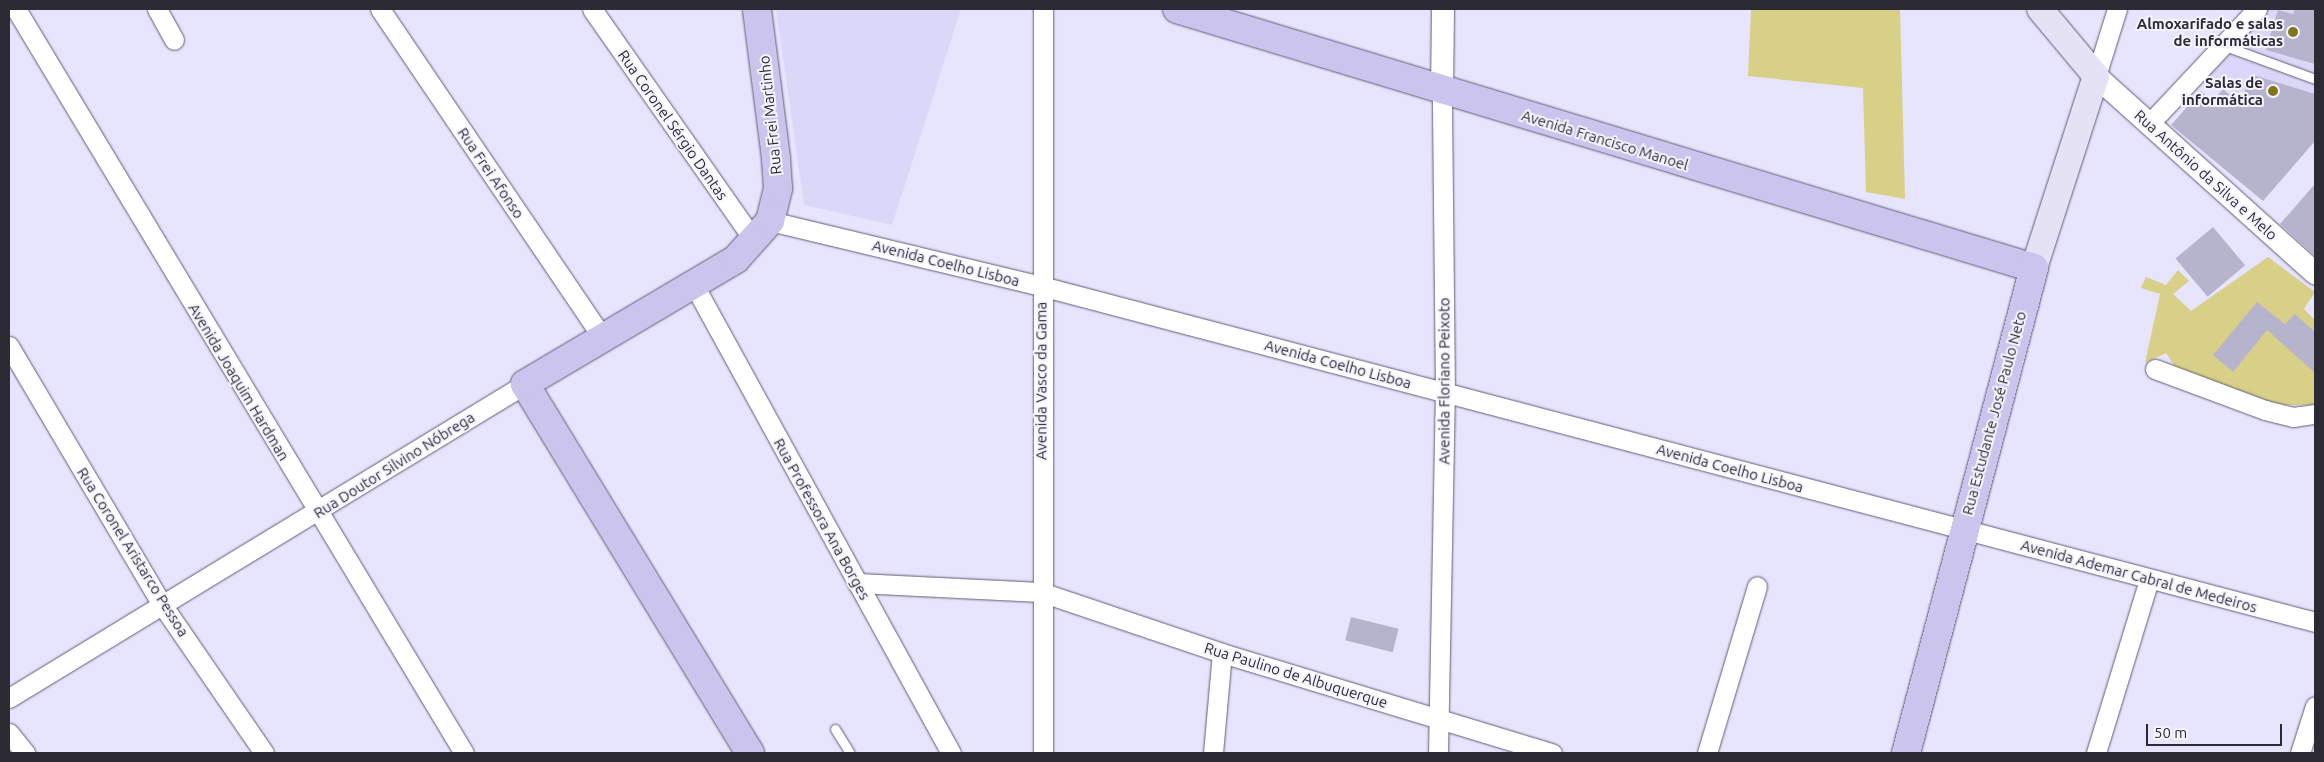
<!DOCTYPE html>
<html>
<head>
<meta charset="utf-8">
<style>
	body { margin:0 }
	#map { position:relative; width:2324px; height:762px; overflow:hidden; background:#e7e4fe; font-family:Ubuntu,sans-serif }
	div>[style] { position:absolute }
	.built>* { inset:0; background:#dbd7f8 }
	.green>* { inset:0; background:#d8d086 }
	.building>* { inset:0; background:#b6b3cc; transform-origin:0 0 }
	.roads { filter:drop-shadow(0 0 1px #605d73) drop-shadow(0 0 1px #605d73) }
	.service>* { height:9px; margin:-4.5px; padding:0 4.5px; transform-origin:4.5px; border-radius:4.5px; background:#fff }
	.minor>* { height:19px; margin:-9.5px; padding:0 9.5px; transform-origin:9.5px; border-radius:9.5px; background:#fff }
	.tertiary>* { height:22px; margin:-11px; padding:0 11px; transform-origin:11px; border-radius:11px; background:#fff }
	.secondary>* { height:26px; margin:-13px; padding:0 13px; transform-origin:13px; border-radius:13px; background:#e5e2f6 }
	.primary>* { height:28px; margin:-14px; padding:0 14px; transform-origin:14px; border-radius:14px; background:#cbc4ed }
	.dots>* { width:14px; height:14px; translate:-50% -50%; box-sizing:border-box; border:2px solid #f5f4fe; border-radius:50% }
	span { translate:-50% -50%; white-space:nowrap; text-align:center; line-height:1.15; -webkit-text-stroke:4px #f5f4fe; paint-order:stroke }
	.poi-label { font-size:15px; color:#2c2b34; font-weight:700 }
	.right { translate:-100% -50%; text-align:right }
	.street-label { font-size:15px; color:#2c2b34 }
	.frame { position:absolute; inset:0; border:10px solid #2c2b34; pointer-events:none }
	.scale { position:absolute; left:2146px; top:724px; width:136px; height:22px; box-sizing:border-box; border:2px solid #2c2b34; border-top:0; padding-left:6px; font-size:15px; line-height:18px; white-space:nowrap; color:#2c2b34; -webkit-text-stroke:4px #f5f4fe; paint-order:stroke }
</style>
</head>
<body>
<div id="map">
	<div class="built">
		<div style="clip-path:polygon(776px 9px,961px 9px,892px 225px,804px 205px)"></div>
		<div style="clip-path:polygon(2268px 9px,2315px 9px,2315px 117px,2203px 82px)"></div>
	</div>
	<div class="green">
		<div style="clip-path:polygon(1751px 9px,1900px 9px,1905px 199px,1866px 192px,1863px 88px,1748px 76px)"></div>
		<div style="clip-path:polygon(2268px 257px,2315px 292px,2304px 309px,2315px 320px,2315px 405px,2279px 405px,2178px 372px,2166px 353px,2145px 363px,2160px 294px,2141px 288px,2146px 277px,2166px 285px,2178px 270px,2189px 281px,2173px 294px,2191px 311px)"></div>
	</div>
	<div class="building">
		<div style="clip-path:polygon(2295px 9px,2315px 9px,2315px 64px,2266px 50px,2278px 10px,2293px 14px)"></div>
		<div style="clip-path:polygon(2250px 74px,2315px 94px,2315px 141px,2263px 201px,2171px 125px,2201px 91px,2213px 101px,2223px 89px,2241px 104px)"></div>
		<div style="clip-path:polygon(2315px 184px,2315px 256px,2280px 224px)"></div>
		<div style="left:2213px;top:227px;width:50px;height:49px;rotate:50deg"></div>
		<div style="clip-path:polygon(2257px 302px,2285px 324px,2295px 314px,2315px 332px,2315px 373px,2267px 330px,2233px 372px,2213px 355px)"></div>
		<div style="left:1351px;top:617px;width:49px;height:24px;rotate:14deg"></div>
	</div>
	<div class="roads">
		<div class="service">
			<div style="left:2225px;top:46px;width:96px;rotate:20.1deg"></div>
			<div style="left:835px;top:729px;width:28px;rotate:58deg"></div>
		</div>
		<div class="minor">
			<div style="left:16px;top:9px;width:868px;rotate:58.95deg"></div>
			<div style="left:157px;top:9px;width:35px;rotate:61deg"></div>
			<div style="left:380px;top:9px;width:396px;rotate:55.9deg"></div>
			<div style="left:592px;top:9px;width:284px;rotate:55deg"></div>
			<div style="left:1043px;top:9px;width:744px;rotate:90deg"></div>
			<div style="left:2096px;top:76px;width:70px;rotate:-72.6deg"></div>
			<div style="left:2149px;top:124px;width:158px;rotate:-46.8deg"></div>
			<div style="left:770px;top:221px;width:279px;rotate:13.5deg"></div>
			<div style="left:1041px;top:286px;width:1318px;rotate:14.77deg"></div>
			<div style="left:694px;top:285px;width:534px;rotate:61.23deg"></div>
			<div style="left:9px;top:346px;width:302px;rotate:59.4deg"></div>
			<div style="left:163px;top:606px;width:178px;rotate:55.5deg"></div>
			<div style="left:2155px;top:369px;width:117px;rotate:20.4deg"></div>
			<div style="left:2265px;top:410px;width:29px;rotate:14deg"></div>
			<div style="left:2293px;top:417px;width:22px;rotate:-8deg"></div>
			<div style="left:857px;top:583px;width:184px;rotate:2.8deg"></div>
			<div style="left:1041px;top:592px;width:191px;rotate:18.6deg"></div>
			<div style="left:1222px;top:653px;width:345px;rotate:16.9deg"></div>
			<div style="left:9px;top:698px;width:604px;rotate:-31.32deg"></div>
			<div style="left:9px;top:733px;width:26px;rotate:51deg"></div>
			<div style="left:1213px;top:753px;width:100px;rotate:-84.9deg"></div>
			<div style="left:1438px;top:753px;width:360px;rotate:-88.9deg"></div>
			<div style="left:1445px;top:393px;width:301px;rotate:-90.6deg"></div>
			<div style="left:1707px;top:753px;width:174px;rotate:-73.3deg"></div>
			<div style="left:2096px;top:753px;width:181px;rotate:-73deg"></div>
			<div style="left:2300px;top:753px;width:49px;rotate:-72.3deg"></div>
		</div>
		<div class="tertiary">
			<div style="left:2096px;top:76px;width:295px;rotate:42deg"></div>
			<div style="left:1442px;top:92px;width:83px;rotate:-89.3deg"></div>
		</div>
		<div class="secondary">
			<div style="left:2034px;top:268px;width:202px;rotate:-72.1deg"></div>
			<div style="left:2096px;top:76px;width:87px;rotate:-129.9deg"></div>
		</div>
		<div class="primary">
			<div style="left:1177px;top:9px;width:895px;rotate:16.82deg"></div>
			<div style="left:2034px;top:268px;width:502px;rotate:104.78deg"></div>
			<div style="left:750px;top:753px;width:432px;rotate:-121.4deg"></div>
			<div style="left:525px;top:384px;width:245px;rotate:-30.6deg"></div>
			<div style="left:736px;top:259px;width:51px;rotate:-48.2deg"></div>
			<div style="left:770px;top:221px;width:34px;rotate:-76deg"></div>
			<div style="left:778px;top:188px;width:30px;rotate:-94deg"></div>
			<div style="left:776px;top:158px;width:150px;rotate:-97.3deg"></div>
		</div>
	</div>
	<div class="dots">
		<div style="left:2293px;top:32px;background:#81761a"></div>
		<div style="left:2273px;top:91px;background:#81761a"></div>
	</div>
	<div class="poi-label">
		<span class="right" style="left:2283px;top:32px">Almoxarifado e salas<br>de informáticas</span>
		<span class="right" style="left:2263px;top:91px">Salas de<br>informática</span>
	</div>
	<div class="street-label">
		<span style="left:770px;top:115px;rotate:-96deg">Rua Frei Martinho</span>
		<span style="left:673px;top:125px;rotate:55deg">Rua Coronel Sérgio Dantas</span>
		<span style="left:1605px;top:140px;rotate:17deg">Avenida Francisco Manoel</span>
		<span style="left:491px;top:173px;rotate:56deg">Rua Frei Afonso</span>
		<span style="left:2206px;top:175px;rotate:42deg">Rua Antônio da Silva e Melo</span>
		<span style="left:946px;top:263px;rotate:14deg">Avenida Coelho Lisboa</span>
		<span style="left:1338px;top:364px;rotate:15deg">Avenida Coelho Lisboa</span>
		<span style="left:1041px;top:381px;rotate:-90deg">Avenida Vasco da Gama</span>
		<span style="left:1444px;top:381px;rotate:-90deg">Avenida Floriano Peixoto</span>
		<span style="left:239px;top:382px;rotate:59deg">Avenida Joaquim Hardman</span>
		<span style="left:1994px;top:413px;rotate:-75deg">Rua Estudante José Paulo Neto</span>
		<span style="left:394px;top:465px;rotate:-32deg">Rua Doutor Silvino Nóbrega</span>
		<span style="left:1730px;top:468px;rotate:15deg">Avenida Coelho Lisboa</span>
		<span style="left:822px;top:519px;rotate:61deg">Rua Professora Ana Borges</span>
		<span style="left:133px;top:552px;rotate:58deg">Rua Coronel Aristarco Pessoa</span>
		<span style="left:2139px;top:576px;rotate:15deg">Avenida Ademar Cabral de Medeiros</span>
		<span style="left:1296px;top:675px;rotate:17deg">Rua Paulino de Albuquerque</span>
	</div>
	<div class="frame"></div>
	<div class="scale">50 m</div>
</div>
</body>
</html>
